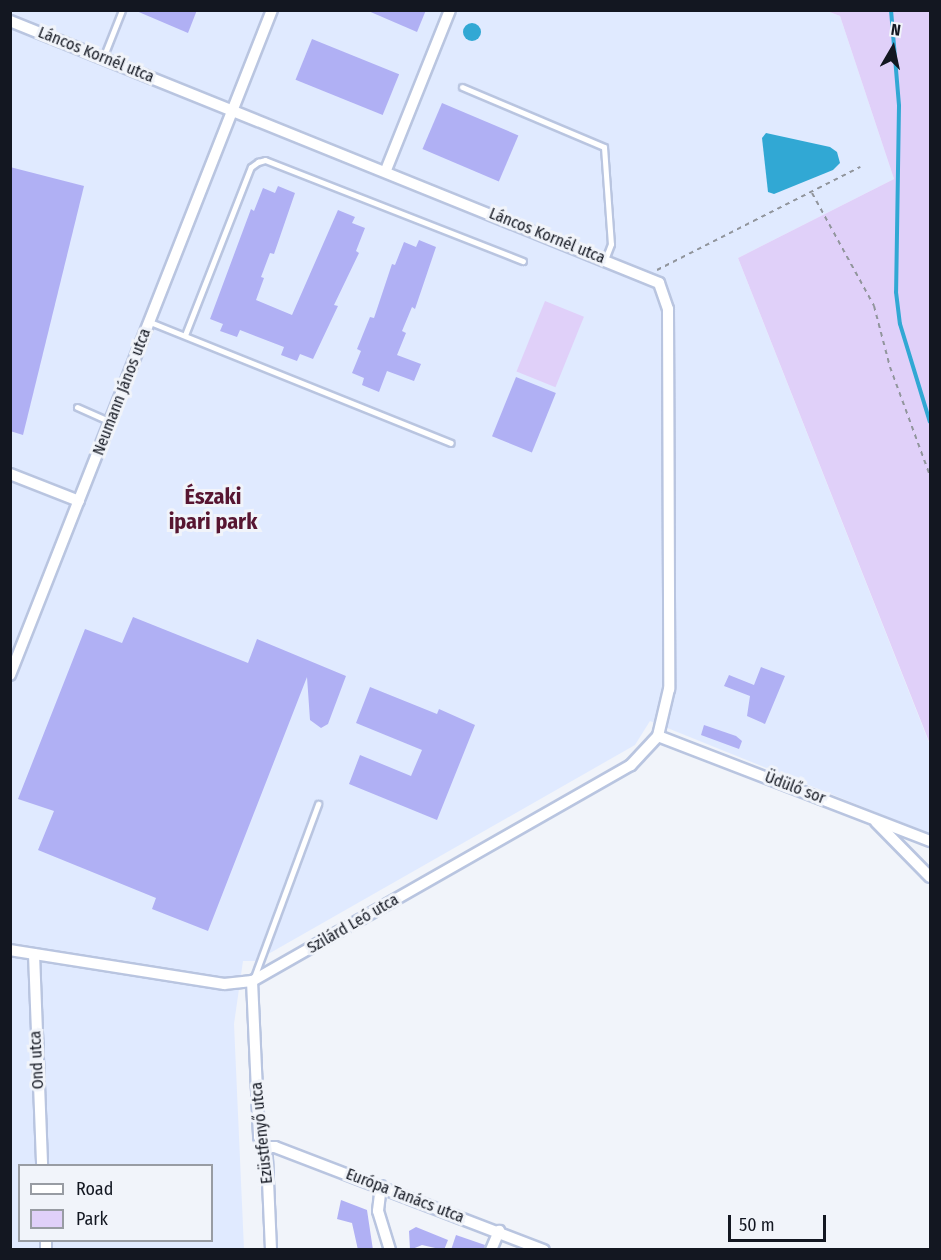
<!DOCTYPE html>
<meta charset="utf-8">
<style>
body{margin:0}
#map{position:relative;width:941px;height:1260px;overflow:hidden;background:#f1f4fa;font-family:"Fira Sans Condensed",sans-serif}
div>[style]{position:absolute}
.built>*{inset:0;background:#e0eaff}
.green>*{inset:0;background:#e0d0f9;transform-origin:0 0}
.water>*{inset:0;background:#31a8d4}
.round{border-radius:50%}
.stream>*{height:4px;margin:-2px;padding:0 2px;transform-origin:2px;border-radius:2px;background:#31a8d4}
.building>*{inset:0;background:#b0b0f4;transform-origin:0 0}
.path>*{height:2px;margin-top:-1px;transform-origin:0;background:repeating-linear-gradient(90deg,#91959c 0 4.5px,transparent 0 9px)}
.roads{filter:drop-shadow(2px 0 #b9c5e0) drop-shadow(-2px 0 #b9c5e0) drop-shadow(0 2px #b9c5e0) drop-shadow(0 -2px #b9c5e0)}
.lane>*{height:5px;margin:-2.5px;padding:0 2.5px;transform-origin:2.5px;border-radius:2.5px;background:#fff}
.street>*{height:10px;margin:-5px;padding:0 5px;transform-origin:5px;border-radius:5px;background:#fff}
span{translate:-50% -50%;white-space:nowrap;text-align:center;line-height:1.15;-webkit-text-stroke:6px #f1f4fa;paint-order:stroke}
.street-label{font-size:16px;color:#131721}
.district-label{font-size:22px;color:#571531;font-weight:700}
.frame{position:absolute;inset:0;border:12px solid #131721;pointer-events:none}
.legend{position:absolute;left:18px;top:1164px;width:195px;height:78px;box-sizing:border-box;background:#f1f4fa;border:2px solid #989ca3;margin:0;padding:8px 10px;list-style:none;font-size:18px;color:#131721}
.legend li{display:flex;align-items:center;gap:12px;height:30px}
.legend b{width:30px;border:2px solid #989ca3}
.north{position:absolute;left:863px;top:18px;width:60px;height:60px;-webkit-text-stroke:4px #f1f4fa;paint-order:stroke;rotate:9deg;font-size:16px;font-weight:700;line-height:24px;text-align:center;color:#131721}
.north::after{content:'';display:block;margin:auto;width:21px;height:27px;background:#131721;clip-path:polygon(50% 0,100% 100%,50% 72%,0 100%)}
.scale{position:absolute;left:728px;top:1215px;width:98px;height:27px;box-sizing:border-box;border:3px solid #131721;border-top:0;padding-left:8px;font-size:18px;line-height:21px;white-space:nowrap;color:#131721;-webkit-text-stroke:4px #f1f4fa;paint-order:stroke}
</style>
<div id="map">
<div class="built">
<div style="clip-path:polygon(evenodd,10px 11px,827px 11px,840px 16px,894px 179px,738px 258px,930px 745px,930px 834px,650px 721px,635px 745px,256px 961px,243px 961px,234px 1024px,244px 1249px,11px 1249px,10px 11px,20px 1166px,212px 1166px,212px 1240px,20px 1240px,20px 1166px)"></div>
</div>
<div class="green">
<div style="clip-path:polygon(827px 11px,930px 11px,930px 744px,738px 258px,894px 179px,840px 16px)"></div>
<div style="left:545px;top:301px;width:42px;height:76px;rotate:22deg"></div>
</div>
<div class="water">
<div class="round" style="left:463px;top:23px;width:18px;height:18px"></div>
<div style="clip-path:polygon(766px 133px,830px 147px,837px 152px,840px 163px,833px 170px,774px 194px,768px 192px,762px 138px)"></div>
</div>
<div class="stream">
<div style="left:891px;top:10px;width:96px;rotate:85.2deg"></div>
<div style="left:899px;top:106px;width:186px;rotate:90.9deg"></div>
<div style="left:896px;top:292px;width:32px;rotate:83deg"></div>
<div style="left:900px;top:324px;width:102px;rotate:73deg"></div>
</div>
<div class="building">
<div style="clip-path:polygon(134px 10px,197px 10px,188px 33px)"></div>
<div style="clip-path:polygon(366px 10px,426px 10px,417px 32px)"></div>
<div style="left:312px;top:39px;width:94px;height:44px;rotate:22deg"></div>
<div style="left:442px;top:103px;width:83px;height:50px;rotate:23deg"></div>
<div style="clip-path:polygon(10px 167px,84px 186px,23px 435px,10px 431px)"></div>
<div style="clip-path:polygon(278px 186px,295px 193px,274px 254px,270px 253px,261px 277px,264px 278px,256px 300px,292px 315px,338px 210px,355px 217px,352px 223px,365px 228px,356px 251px,359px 253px,334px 305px,338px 306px,313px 359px,300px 354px,297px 361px,281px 355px,284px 347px,240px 330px,237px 337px,220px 331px,223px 324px,210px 319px,251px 209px,254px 211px,263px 188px,275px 193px)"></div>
<div style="clip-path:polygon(419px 240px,436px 247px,415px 309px,412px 307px,402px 331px,406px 333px,397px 355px,421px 364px,414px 381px,387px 371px,379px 392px,362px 385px,364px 378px,352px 373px,361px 351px,357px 349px,370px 317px,374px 318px,392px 264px,395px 265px,404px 242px,416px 247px)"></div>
<div style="left:516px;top:377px;width:43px;height:64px;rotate:22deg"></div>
<div style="clip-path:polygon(133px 617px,248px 663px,257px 639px,346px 676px,328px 724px,321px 728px,310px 720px,307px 677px,208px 931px,152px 909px,156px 898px,38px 850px,54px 811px,18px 799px,85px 629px,122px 643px)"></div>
<div style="clip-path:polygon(761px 667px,785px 676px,765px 724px,747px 716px,750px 696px,724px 686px,729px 675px,754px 685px)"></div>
<div style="clip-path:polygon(370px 687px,437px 714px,439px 709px,475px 725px,437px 820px,349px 784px,360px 755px,411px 776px,422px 750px,356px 723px)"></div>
<div style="clip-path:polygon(704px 725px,736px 736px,742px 741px,739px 749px,701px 735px)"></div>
<div style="clip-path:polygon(341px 1200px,367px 1210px,373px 1250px,358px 1250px,352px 1223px,337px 1219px)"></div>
<div style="clip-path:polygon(416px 1227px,448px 1240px,444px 1250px,422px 1245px,410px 1250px,409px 1231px)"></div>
<div style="clip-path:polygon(456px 1235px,485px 1245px,484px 1250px,451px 1250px)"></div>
</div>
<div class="path">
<div style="left:812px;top:193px;width:129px;rotate:61.2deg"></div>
<div style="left:874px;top:306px;width:63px;rotate:75.3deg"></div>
<div style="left:890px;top:367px;width:116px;rotate:69.8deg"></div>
<div style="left:657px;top:270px;width:228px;rotate:-26.9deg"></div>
</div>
<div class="roads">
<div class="lane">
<div style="left:103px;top:58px;width:52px;rotate:-68.4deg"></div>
<div style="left:462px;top:87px;width:154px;rotate:22.9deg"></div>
<div style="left:604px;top:147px;width:97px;rotate:85.9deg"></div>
<div style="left:611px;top:244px;width:17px;rotate:111deg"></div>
<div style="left:150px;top:322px;width:324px;rotate:21.9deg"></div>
<div style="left:185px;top:335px;width:180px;rotate:-68.6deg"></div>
<div style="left:251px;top:167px;width:9px;rotate:-36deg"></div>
<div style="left:258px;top:162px;width:7px;rotate:-16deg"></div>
<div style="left:265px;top:160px;width:277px;rotate:21.4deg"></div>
<div style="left:77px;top:407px;width:36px;rotate:24deg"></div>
<div style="left:253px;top:980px;width:188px;rotate:-69.7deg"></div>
</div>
<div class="street">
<div style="left:10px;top:21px;width:700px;rotate:21.98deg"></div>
<div style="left:659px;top:283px;width:28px;rotate:71deg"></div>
<div style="left:668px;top:309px;width:380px;rotate:89.8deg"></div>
<div style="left:669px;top:689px;width:48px;rotate:103.2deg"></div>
<div style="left:658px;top:736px;width:40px;rotate:133deg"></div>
<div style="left:631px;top:765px;width:436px;rotate:150.3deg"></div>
<div style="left:252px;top:981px;width:28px;rotate:174deg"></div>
<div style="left:224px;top:984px;width:217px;rotate:-171deg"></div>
<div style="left:386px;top:170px;width:172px;rotate:-68.2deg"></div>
<div style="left:10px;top:474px;width:74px;rotate:21.4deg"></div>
<div style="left:10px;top:675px;width:715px;rotate:-68.5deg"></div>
<div style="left:658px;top:736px;width:292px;rotate:21.1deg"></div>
<div style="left:876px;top:822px;width:77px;rotate:45.5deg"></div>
<div style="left:34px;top:954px;width:212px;rotate:87.8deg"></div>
<div style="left:252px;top:981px;width:156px;rotate:87.4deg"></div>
<div style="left:259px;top:1137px;width:22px;rotate:69deg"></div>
<div style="left:267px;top:1158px;width:92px;rotate:87.5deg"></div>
<div style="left:265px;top:1147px;width:10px"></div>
<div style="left:275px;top:1147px;width:288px;rotate:21deg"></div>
<div style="left:381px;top:1186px;width:25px;rotate:97deg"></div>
<div style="left:378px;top:1211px;width:41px;rotate:72.9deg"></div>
<div style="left:46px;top:1240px;width:10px;rotate:90deg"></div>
<div style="left:491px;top:1250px;width:21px;rotate:-67deg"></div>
</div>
</div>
<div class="street-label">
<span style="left:96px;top:55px;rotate:22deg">Láncos Kornél utca</span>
<span style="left:547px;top:236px;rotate:22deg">Láncos Kornél utca</span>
<span style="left:122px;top:392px;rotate:-69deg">Neumann János utca</span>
<span style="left:795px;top:788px;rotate:21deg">Üdülő sor</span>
<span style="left:353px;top:924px;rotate:-30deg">Szilárd Leó utca</span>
<span style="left:37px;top:1060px;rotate:-93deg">Ond utca</span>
<span style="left:262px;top:1133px;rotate:-96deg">Ezüstfenyő utca</span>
<span style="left:405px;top:1196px;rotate:21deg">Európa Tanács utca</span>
</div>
<div class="district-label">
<span style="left:213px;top:509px">Északi<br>ipari park</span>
</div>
<div class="frame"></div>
<ul class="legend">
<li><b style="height:8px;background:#fff"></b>Road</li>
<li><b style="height:16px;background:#e0d0f9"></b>Park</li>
</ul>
<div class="north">N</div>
<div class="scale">50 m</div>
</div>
